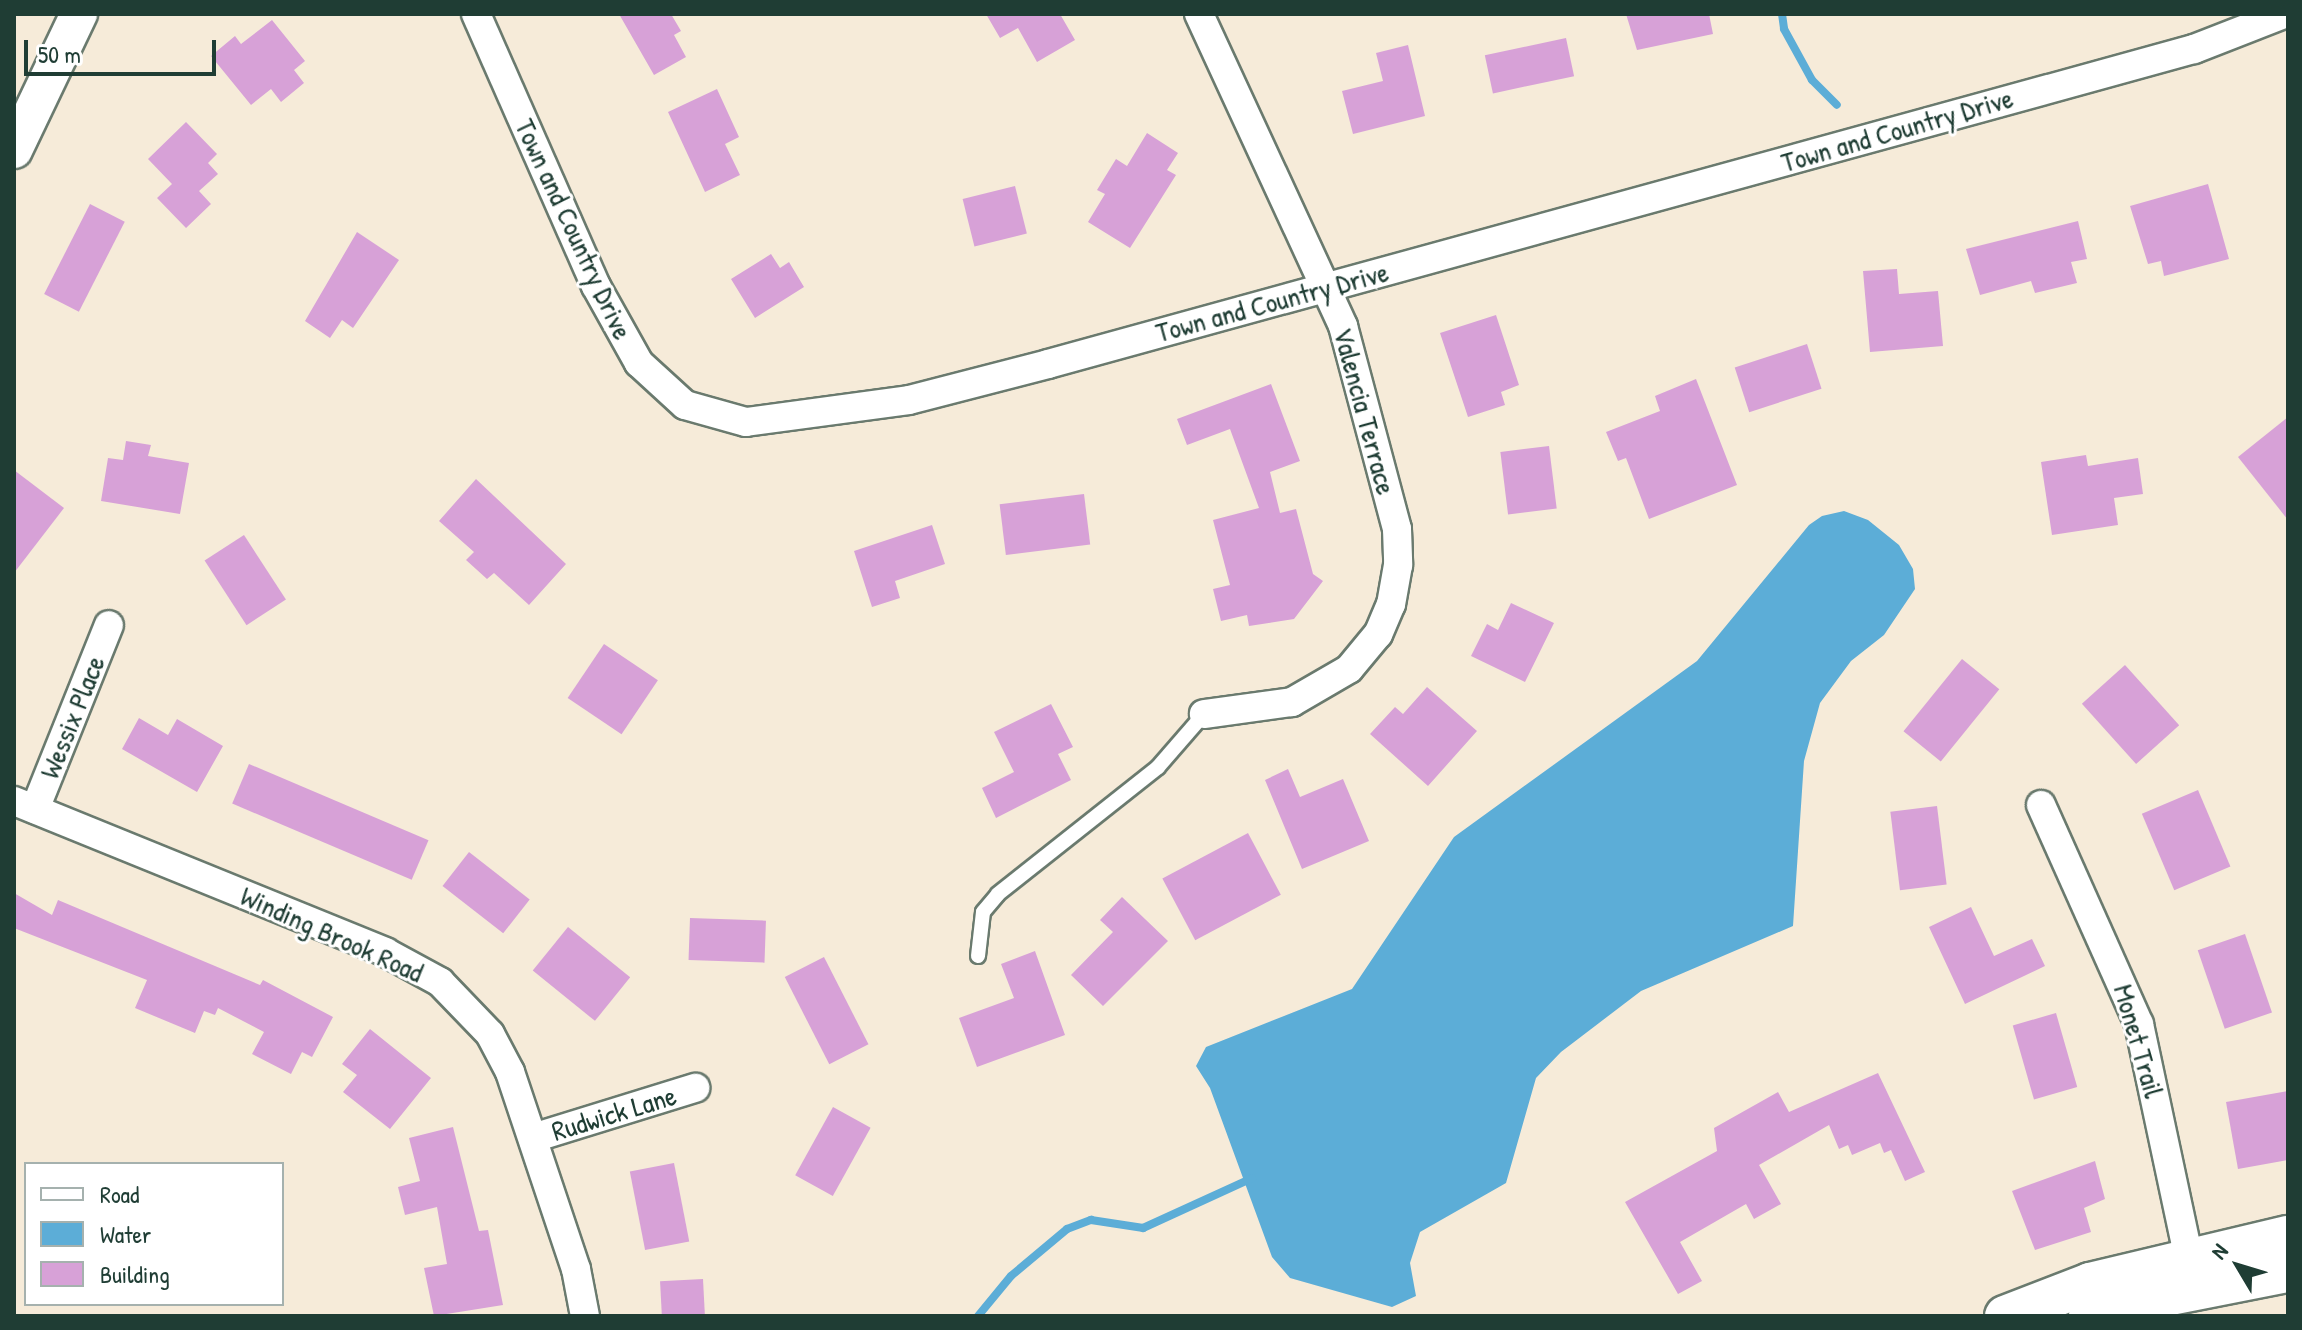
<!DOCTYPE html>
<style>
body{margin:0}
#map{position:relative;width:2302px;height:1330px;overflow:hidden;background:#f6ebd9;font-family:"Patrick Hand",sans-serif}
div>[style]{position:absolute}
.water>*{inset:0;background:#5cadd7}
.stream>*{height:8px;margin:-4px;padding:0 4px;transform-origin:4px;border-radius:4px;background:#5cadd7}
.building>*{inset:0;background:#d7a1d7;transform-origin:0 0}
.roads{filter:drop-shadow(2px 0 #6a7a6e) drop-shadow(-2px 0 #6a7a6e) drop-shadow(0 2px #6a7a6e) drop-shadow(0 -2px #6a7a6e)}
.service>*{height:14px;margin:-7px;padding:0 7px;transform-origin:7px;border-radius:7px;background:#fff}
.minor>*{height:28px;margin:-14px;padding:0 14px;transform-origin:14px;border-radius:14px;background:#fff}
.tertiary>*{height:36px;margin:-18px;padding:0 18px;transform-origin:18px;border-radius:18px;background:#fff}
.secondary>*{height:40px;margin:-20px;padding:0 20px;transform-origin:20px;border-radius:20px;background:#fff}
span{translate:-50% -50%;white-space:nowrap;text-align:center;line-height:1.15;-webkit-text-stroke:6px #fff;paint-order:stroke}
.street-label{font-size:28px;color:#1f3d34}
.frame{position:absolute;inset:0;border:16px solid #1f3d34;pointer-events:none}
.legend{position:absolute;left:24px;top:1162px;width:260px;height:144px;box-sizing:border-box;background:#fff;border:2px solid #a5b1ae;margin:0;padding:10px 14px;list-style:none;font-size:24px;color:#1f3d34}
.legend li{display:flex;align-items:center;gap:16px;height:40px}
.legend b{width:40px;border:2px solid #a5b1ae}
.north{position:absolute;left:2198px;top:1226px;width:80px;height:80px;-webkit-text-stroke:6px #fff;paint-order:stroke;rotate:308deg;font-size:22px;font-weight:700;line-height:32px;text-align:center;color:#1f3d34}
.north::after{content:'';display:block;margin:auto;width:28px;height:36px;background:#1f3d34;clip-path:polygon(50% 0,100% 100%,50% 72%,0 100%)}
.scale{position:absolute;left:24px;top:40px;width:192px;height:36px;box-sizing:border-box;border:4px solid #1f3d34;border-top:0;padding-left:10px;font-size:24px;line-height:28px;white-space:nowrap;color:#1f3d34;-webkit-text-stroke:6px #fff;paint-order:stroke}
</style>
<div id="map">
<div class="water">
<div style="clip-path:polygon(1844px 511px,1868px 520px,1899px 545px,1913px 569px,1915px 589px,1884px 635px,1851px 661px,1820px 703px,1804px 761px,1793px 926px,1641px 991px,1561px 1052px,1536px 1078px,1506px 1183px,1420px 1232px,1410px 1263px,1416px 1296px,1392px 1307px,1290px 1278px,1272px 1257px,1210px 1088px,1196px 1066px,1206px 1047px,1352px 989px,1454px 837px,1697px 661px,1809px 525px,1822px 516px)"></div>
</div>
<div class="stream">
<div style="left:1782px;top:14px;width:15px;rotate:82deg"></div>
<div style="left:1784px;top:29px;width:58px;rotate:61.2deg"></div>
<div style="left:1812px;top:80px;width:35px;rotate:45deg"></div>
<div style="left:978px;top:1316px;width:52px;rotate:-50.5deg"></div>
<div style="left:1011px;top:1276px;width:73px;rotate:-40deg"></div>
<div style="left:1067px;top:1229px;width:26px;rotate:-21deg"></div>
<div style="left:1091px;top:1220px;width:53px;rotate:8.7deg"></div>
<div style="left:1143px;top:1228px;width:120px;rotate:-24.6deg"></div>
</div>
<div class="building">
<div style="clip-path:polygon(619px 14px,671px 14px,681px 31px,674px 35px,686px 57px,654px 75px)"></div>
<div style="clip-path:polygon(986px 14px,1060px 14px,1075px 40px,1037px 62px,1018px 28px,1000px 38px)"></div>
<div style="clip-path:polygon(1626px 14px,1709px 14px,1713px 34px,1637px 50px)"></div>
<div style="clip-path:polygon(272px 20px,305px 61px,294px 70px,304px 83px,281px 102px,271px 89px,251px 105px,211px 56px,235px 36px,241px 44px)"></div>
<div style="left:1566px;top:38px;width:39px;height:83px;rotate:78deg"></div>
<div style="clip-path:polygon(1408px 45px,1425px 116px,1353px 134px,1342px 91px,1383px 81px,1376px 53px)"></div>
<div style="clip-path:polygon(717px 89px,739px 137px,725px 144px,740px 175px,705px 192px,668px 112px)"></div>
<div style="clip-path:polygon(186px 122px,217px 154px,208px 163px,218px 174px,199px 191px,211px 204px,186px 228px,157px 198px,172px 184px,148px 159px)"></div>
<div style="clip-path:polygon(1147px 133px,1178px 153px,1167px 170px,1176px 175px,1130px 248px,1088px 222px,1105px 194px,1097px 190px,1116px 159px,1127px 166px)"></div>
<div style="clip-path:polygon(2208px 184px,2229px 259px,2164px 276px,2161px 261px,2148px 264px,2130px 206px)"></div>
<div style="left:1015px;top:186px;width:49px;height:54px;rotate:76deg"></div>
<div style="left:90px;top:204px;width:39px;height:101px;rotate:27deg"></div>
<div style="clip-path:polygon(2078px 221px,2087px 259px,2071px 262px,2077px 283px,2035px 293px,2031px 281px,1980px 295px,1966px 249px)"></div>
<div style="clip-path:polygon(357px 232px,399px 260px,353px 328px,342px 320px,330px 338px,305px 321px)"></div>
<div style="clip-path:polygon(771px 254px,780px 268px,789px 262px,804px 287px,755px 318px,731px 279px)"></div>
<div style="clip-path:polygon(1897px 269px,1899px 294px,1938px 291px,1943px 346px,1870px 352px,1863px 271px)"></div>
<div style="clip-path:polygon(1496px 315px,1519px 385px,1501px 392px,1505px 405px,1468px 417px,1440px 333px)"></div>
<div style="left:1807px;top:344px;width:47px;height:76px;rotate:72deg"></div>
<div style="clip-path:polygon(1696px 379px,1737px 485px,1649px 519px,1626px 458px,1618px 461px,1606px 432px,1660px 411px,1655px 396px)"></div>
<div style="clip-path:polygon(1271px 384px,1300px 461px,1270px 472px,1280px 513px,1296px 509px,1313px 574px,1323px 581px,1294px 619px,1249px 626px,1247px 615px,1221px 621px,1213px 589px,1230px 585px,1213px 520px,1259px 508px,1230px 429px,1187px 445px,1177px 419px)"></div>
<div style="clip-path:polygon(2288px 417px,2288px 520px,2238px 457px)"></div>
<div style="clip-path:polygon(126px 441px,151px 445px,148px 456px,189px 463px,180px 514px,101px 501px,108px 458px,123px 460px)"></div>
<div style="left:1549px;top:446px;width:63px;height:49px;rotate:83deg"></div>
<div style="clip-path:polygon(2086px 455px,2088px 466px,2138px 458px,2143px 494px,2114px 498px,2118px 525px,2052px 535px,2041px 462px)"></div>
<div style="clip-path:polygon(14px 470px,64px 508px,14px 573px)"></div>
<div style="clip-path:polygon(476px 479px,566px 564px,529px 605px,494px 573px,487px 579px,466px 560px,474px 552px,439px 521px)"></div>
<div style="left:1084px;top:494px;width:51px;height:85px;rotate:83deg"></div>
<div style="clip-path:polygon(932px 525px,945px 564px,895px 581px,900px 598px,872px 607px,854px 551px)"></div>
<div style="left:244px;top:535px;width:77px;height:47px;rotate:57deg"></div>
<div style="clip-path:polygon(1511px 603px,1554px 623px,1525px 682px,1471px 656px,1487px 624px,1498px 630px)"></div>
<div style="left:604px;top:644px;width:65px;height:65px;rotate:34deg"></div>
<div style="left:1962px;top:659px;width:48px;height:93px;rotate:39deg"></div>
<div style="left:2125px;top:665px;width:81px;height:58px;rotate:48deg"></div>
<div style="clip-path:polygon(1427px 687px,1477px 731px,1428px 786px,1370px 734px,1395px 707px,1403px 714px)"></div>
<div style="clip-path:polygon(1051px 704px,1073px 747px,1058px 754px,1071px 780px,996px 818px,982px 788px,1014px 772px,994px 732px)"></div>
<div style="clip-path:polygon(139px 718px,168px 735px,177px 719px,223px 746px,197px 792px,122px 749px)"></div>
<div style="left:249px;top:764px;width:195px;height:43px;rotate:23deg"></div>
<div style="clip-path:polygon(1288px 769px,1300px 797px,1343px 779px,1369px 841px,1302px 869px,1265px 780px)"></div>
<div style="left:2198px;top:790px;width:83px;height:61px;rotate:67deg"></div>
<div style="left:1937px;top:806px;width:79px;height:47px;rotate:83deg"></div>
<div style="left:1248px;top:833px;width:70px;height:97px;rotate:62deg"></div>
<div style="left:469px;top:852px;width:77px;height:43px;rotate:38deg"></div>
<div style="clip-path:polygon(14px 893px,52px 915px,58px 900px,260px 985px,263px 980px,333px 1017px,312px 1057px,302px 1052px,291px 1074px,252px 1054px,264px 1032px,218px 1008px,215px 1015px,204px 1011px,195px 1033px,135px 1008px,147px 980px,14px 928px)"></div>
<div style="clip-path:polygon(1122px 897px,1168px 941px,1103px 1006px,1071px 975px,1113px 932px,1100px 920px)"></div>
<div style="clip-path:polygon(1971px 907px,1994px 956px,2032px 939px,2045px 966px,1965px 1004px,1929px 927px)"></div>
<div style="left:690px;top:918px;width:76px;height:42px;rotate:2deg"></div>
<div style="left:568px;top:927px;width:80px;height:56px;rotate:39deg"></div>
<div style="left:2245px;top:934px;width:83px;height:50px;rotate:71deg"></div>
<div style="clip-path:polygon(1035px 951px,1065px 1035px,977px 1067px,959px 1018px,1014px 998px,1001px 964px)"></div>
<div style="left:824px;top:957px;width:98px;height:44px;rotate:63deg"></div>
<div style="left:2056px;top:1013px;width:77px;height:45px;rotate:74deg"></div>
<div style="clip-path:polygon(370px 1029px,431px 1078px,390px 1129px,343px 1092px,357px 1075px,342px 1064px)"></div>
<div style="clip-path:polygon(1878px 1073px,1925px 1172px,1905px 1181px,1891px 1150px,1884px 1153px,1880px 1143px,1852px 1155px,1848px 1145px,1839px 1149px,1829px 1125px,1759px 1165px,1781px 1204px,1754px 1219px,1746px 1204px,1680px 1242px,1702px 1281px,1678px 1294px,1625px 1202px,1717px 1151px,1714px 1128px,1778px 1092px,1789px 1112px)"></div>
<div style="clip-path:polygon(2288px 1091px,2288px 1160px,2238px 1169px,2226px 1102px)"></div>
<div style="left:833px;top:1107px;width:43px;height:78px;rotate:29deg"></div>
<div style="clip-path:polygon(453px 1127px,479px 1231px,488px 1230px,503px 1305px,434px 1316px,424px 1268px,447px 1264px,437px 1207px,405px 1215px,398px 1187px,420px 1181px,409px 1138px)"></div>
<div style="clip-path:polygon(2095px 1161px,2105px 1199px,2084px 1208px,2091px 1232px,2035px 1250px,2012px 1191px)"></div>
<div style="left:674px;top:1163px;width:80px;height:45px;rotate:79deg"></div>
<div style="left:703px;top:1279px;width:37px;height:43px;rotate:87deg"></div>
</div>
<div class="roads">
<div class="service">
<div style="left:978px;top:956px;width:44px;rotate:-83.5deg"></div>
<div style="left:983px;top:912px;width:23px;rotate:-50deg"></div>
<div style="left:998px;top:894px;width:204px;rotate:-38.4deg"></div>
<div style="left:1158px;top:767px;width:70px;rotate:-49deg"></div>
</div>
<div class="minor">
<div style="left:476px;top:14px;width:297px;rotate:66.2deg"></div>
<div style="left:596px;top:286px;width:88px;rotate:60.8deg"></div>
<div style="left:639px;top:363px;width:62px;rotate:42.4deg"></div>
<div style="left:685px;top:405px;width:63px;rotate:15.6deg"></div>
<div style="left:746px;top:422px;width:164px;rotate:-7.7deg"></div>
<div style="left:909px;top:400px;width:144px;rotate:-14.5deg"></div>
<div style="left:1048px;top:364px;width:1189px;rotate:-15.37deg"></div>
<div style="left:2194px;top:49px;width:97px;rotate:-21.3deg"></div>
<div style="left:1199px;top:14px;width:344px;rotate:65.2deg"></div>
<div style="left:1343px;top:326px;width:210px;rotate:75.1deg"></div>
<div style="left:1397px;top:529px;width:36px;rotate:88deg"></div>
<div style="left:1398px;top:565px;width:40px;rotate:100deg"></div>
<div style="left:1391px;top:604px;width:33px;rotate:113deg"></div>
<div style="left:1378px;top:634px;width:45px;rotate:129.6deg"></div>
<div style="left:1349px;top:669px;width:66px;rotate:149.9deg"></div>
<div style="left:1292px;top:702px;width:89px;rotate:172.2deg"></div>
<div style="left:14px;top:801px;width:401px;rotate:22.1deg"></div>
<div style="left:385px;top:952px;width:63px;rotate:28.6deg"></div>
<div style="left:440px;top:982px;width:72px;rotate:46.1deg"></div>
<div style="left:490px;top:1034px;width:43px;rotate:62.2deg"></div>
<div style="left:510px;top:1072px;width:208px;rotate:71.5deg"></div>
<div style="left:576px;top:1269px;width:48px;rotate:79.2deg"></div>
<div style="left:2041px;top:805px;width:240px;rotate:65.9deg"></div>
<div style="left:2139px;top:1024px;width:259px;rotate:78deg"></div>
<div style="left:35px;top:809px;width:198px;rotate:-68.1deg"></div>
<div style="left:533px;top:1138px;width:170px;rotate:-17.2deg"></div>
</div>
<div class="tertiary">
<div style="left:14px;top:150px;width:151px;rotate:-64.5deg"></div>
</div>
<div class="secondary">
<div style="left:2005px;top:1316px;width:91px;rotate:-21.2deg"></div>
<div style="left:2090px;top:1283px;width:204px;rotate:-13.4deg"></div>
<div style="left:2089px;top:1316px;width:22px;rotate:-24deg"></div>
<div style="left:2109px;top:1307px;width:182px;rotate:-11.1deg"></div>
</div>
</div>
<div class="street-label">
<span style="left:1897px;top:130px;rotate:-16deg">Town and Country Drive</span>
<span style="left:574px;top:229px;rotate:65deg">Town and Country Drive</span>
<span style="left:1272px;top:302px;rotate:-15deg">Town and Country Drive</span>
<span style="left:1365px;top:411px;rotate:75deg">Valencia Terrace</span>
<span style="left:72px;top:717px;rotate:-68deg">Wessix Place</span>
<span style="left:332px;top:934px;rotate:24deg">Winding Brook Road</span>
<span style="left:2139px;top:1041px;rotate:74deg">Monet Trail</span>
<span style="left:614px;top:1113px;rotate:-17deg">Rudwick Lane</span>
</div>
<div class="frame"></div>
<ul class="legend">
<li><b style="height:10px;background:#fff"></b>Road</li>
<li><b style="height:22px;background:#5cadd7"></b>Water</li>
<li><b style="height:22px;background:#d7a1d7"></b>Building</li>
</ul>
<div class="north">N</div>
<div class="scale">50 m</div>
</div>
